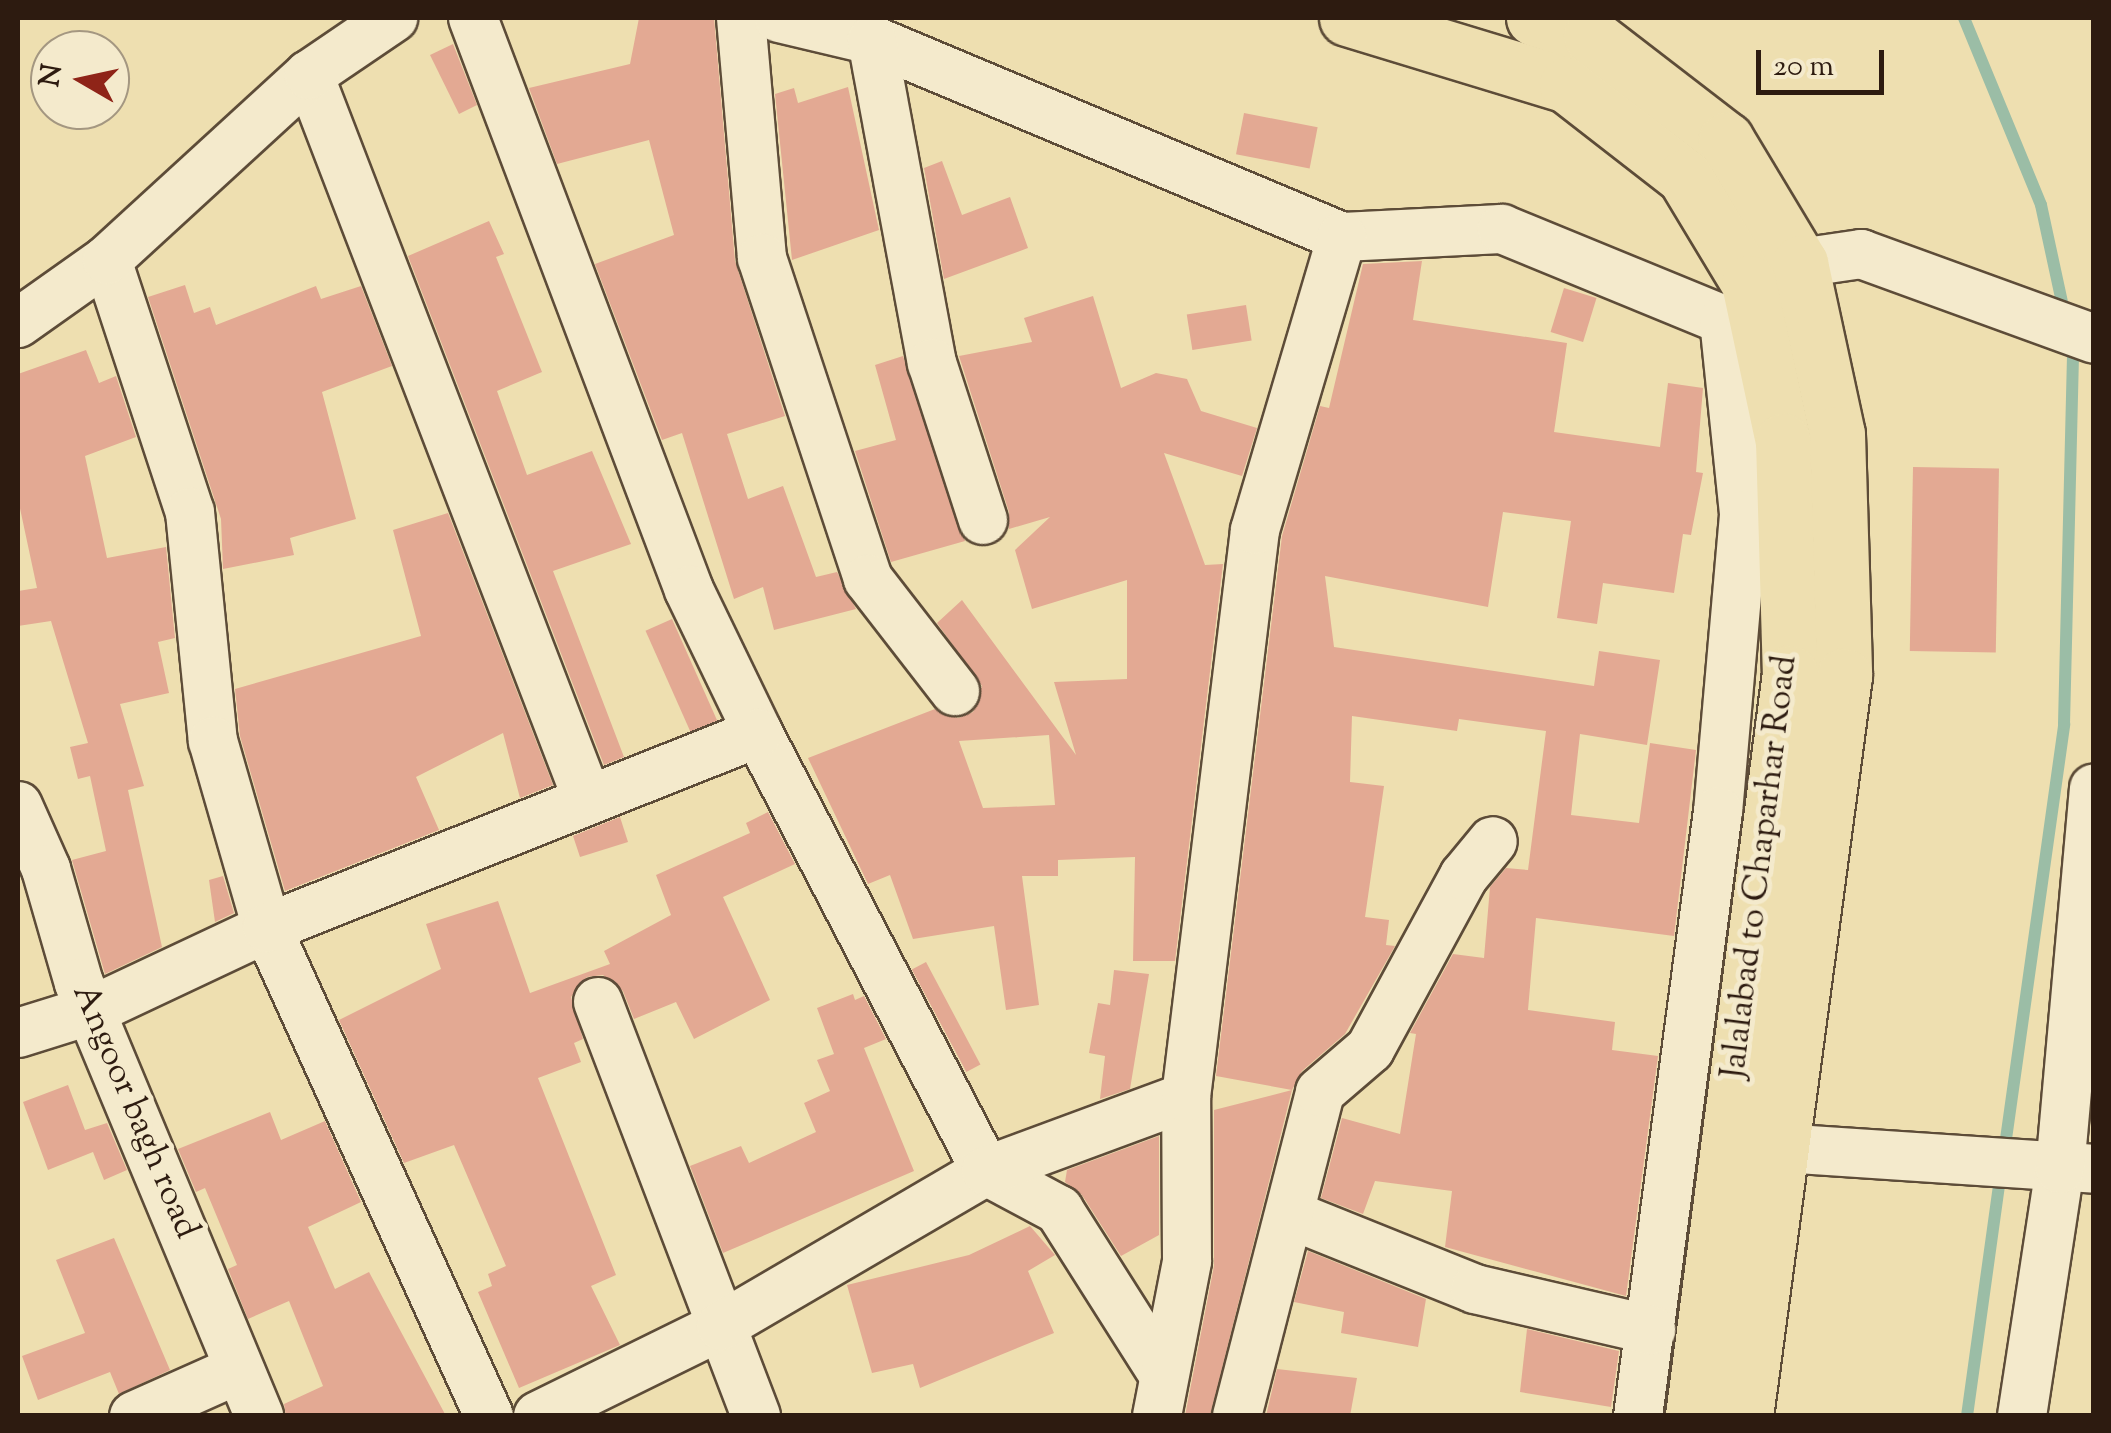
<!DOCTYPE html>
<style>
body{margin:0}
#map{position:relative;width:2111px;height:1433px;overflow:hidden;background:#eedfb0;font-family:"Sorts Mill Goudy",serif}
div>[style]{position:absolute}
.stream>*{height:12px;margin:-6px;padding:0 6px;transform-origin:6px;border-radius:6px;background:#9bbda6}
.building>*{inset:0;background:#e3a993;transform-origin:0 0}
.roads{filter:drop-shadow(2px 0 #5d4c38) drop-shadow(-2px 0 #5d4c38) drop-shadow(0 2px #5d4c38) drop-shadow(0 -2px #5d4c38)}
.minor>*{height:48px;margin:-24px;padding:0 24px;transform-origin:24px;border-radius:24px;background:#f4eacc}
.primary>*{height:55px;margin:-27.5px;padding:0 27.5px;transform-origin:27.5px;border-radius:27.5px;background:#eedfb0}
span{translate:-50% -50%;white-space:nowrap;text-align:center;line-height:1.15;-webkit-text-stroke:10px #f4eacc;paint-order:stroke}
.street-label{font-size:35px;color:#2d1b10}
.frame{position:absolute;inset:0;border:20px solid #2d1b10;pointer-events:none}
.north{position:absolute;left:30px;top:30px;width:100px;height:100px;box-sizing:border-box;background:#f4eacc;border:2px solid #a49781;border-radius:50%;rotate:279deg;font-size:28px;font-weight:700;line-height:40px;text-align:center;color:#2d1b10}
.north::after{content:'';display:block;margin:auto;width:35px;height:45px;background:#8f2418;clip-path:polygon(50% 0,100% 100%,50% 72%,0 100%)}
.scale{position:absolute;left:1756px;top:50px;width:128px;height:45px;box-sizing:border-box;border:5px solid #2d1b10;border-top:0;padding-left:12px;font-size:30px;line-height:35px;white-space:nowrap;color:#2d1b10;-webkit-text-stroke:8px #f4eacc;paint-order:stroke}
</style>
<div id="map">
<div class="stream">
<div style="left:1964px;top:18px;width:202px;rotate:67.6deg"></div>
<div style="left:2041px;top:205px;width:104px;rotate:77.8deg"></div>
<div style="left:2006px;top:1139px;width:419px;rotate:-82deg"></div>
<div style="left:2064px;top:724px;width:370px;rotate:-88.6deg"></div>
<div style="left:1967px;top:1416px;width:233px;rotate:-82.1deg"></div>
</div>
<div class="building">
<div style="clip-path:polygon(639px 18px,714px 18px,735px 261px,785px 416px,727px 434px,748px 499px,783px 486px,816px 577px,837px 572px,856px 609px,774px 630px,763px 587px,734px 599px,682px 433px,662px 440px,595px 264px,674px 235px,649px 140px,557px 164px,529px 88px,630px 64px)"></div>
<div style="clip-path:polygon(453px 44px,477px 105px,459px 114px,430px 55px)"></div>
<div style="clip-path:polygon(848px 87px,879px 230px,792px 260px,775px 94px,794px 88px,798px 103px)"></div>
<div style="left:1244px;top:113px;width:75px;height:42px;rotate:11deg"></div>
<div style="clip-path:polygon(942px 161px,962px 215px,1010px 197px,1028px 248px,944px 279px,924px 168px)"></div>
<div style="clip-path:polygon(489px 221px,504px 254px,496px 257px,542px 372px,497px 391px,527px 475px,592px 451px,631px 544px,553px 571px,624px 757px,604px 765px,408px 256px)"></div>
<div style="clip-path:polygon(1422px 261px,1413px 320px,1567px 343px,1554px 432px,1660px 447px,1668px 383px,1703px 388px,1696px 472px,1703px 473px,1691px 535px,1683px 534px,1674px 593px,1603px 583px,1597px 624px,1557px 618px,1571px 521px,1503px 512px,1488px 607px,1325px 576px,1334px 647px,1594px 686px,1599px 651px,1660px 660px,1647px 745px,1580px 734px,1571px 815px,1639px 823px,1650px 743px,1696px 750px,1674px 936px,1536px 918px,1528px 1010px,1615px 1022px,1612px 1050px,1658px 1056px,1626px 1296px,1445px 1247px,1452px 1191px,1375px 1181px,1363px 1214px,1321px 1198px,1342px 1118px,1400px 1134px,1416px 1034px,1410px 1033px,1453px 954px,1484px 958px,1490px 887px,1506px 868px,1528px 870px,1546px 731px,1459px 719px,1457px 731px,1352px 716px,1350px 782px,1384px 786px,1365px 917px,1389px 920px,1386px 945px,1395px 946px,1345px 1034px,1302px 1071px,1292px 1090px,1216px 1076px,1282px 536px,1320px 406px,1329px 408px,1363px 264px)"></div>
<div style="clip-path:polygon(185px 285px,194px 313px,210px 307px,216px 325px,316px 286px,321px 299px,361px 286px,392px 366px,322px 392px,356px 519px,290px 538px,294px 555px,223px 569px,221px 519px,148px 297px)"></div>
<div style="left:1564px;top:288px;width:34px;height:46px;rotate:17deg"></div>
<div style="clip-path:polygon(evenodd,1093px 296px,1121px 388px,1156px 373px,1187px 379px,1201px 411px,1257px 428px,1242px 476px,1164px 453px,1205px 565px,1223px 564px,1175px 961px,1133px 961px,1135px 857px,1058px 860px,1058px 876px,1022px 876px,1039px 1005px,1006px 1010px,994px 926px,913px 939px,890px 875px,868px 884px,808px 758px,935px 709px,958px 718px,973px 712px,982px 686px,937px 623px,962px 600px,1076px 755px,1054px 682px,1127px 679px,1127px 580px,1032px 609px,1015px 550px,1050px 517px,1009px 529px,1009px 512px,959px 356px,1032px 342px,1024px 318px,1093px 296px,1049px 735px,1055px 805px,983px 808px,959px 741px,1049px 735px)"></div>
<div style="left:1246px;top:305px;width:36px;height:60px;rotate:81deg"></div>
<div style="clip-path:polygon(86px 350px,99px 383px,116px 376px,136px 437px,85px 456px,107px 558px,166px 547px,175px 638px,158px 642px,169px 693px,120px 704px,144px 786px,128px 790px,162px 947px,105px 974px,72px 860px,106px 851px,90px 776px,78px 779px,70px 747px,88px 743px,51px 621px,18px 626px,18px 591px,37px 588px,18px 499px,18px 374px)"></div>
<div style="clip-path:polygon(903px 356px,965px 541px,891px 562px,855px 451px,896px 440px,875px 365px)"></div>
<div style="left:1913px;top:467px;width:86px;height:184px;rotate:1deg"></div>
<div style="clip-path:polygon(448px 513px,553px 785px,520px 798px,503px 733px,416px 777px,439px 830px,285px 891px,240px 736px,235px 689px,421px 636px,393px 530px)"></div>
<div style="left:672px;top:619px;width:111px;height:29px;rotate:66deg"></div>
<div style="clip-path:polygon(768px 812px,795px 864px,723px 897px,770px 1000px,694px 1039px,676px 1002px,634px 1019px,623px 991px,603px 975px,587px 977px,571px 997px,583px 1039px,574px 1043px,581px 1062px,538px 1078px,616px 1275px,591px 1286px,620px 1345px,519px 1388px,478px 1292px,492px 1286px,488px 1274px,506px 1266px,454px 1145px,404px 1163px,339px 1020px,441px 969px,426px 924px,498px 901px,530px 993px,610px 964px,604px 951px,671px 915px,656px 875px,750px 833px,746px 823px)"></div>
<div style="clip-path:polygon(620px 817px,628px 842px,580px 857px,573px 836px)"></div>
<div style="clip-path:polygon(223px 876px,234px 913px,215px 922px,209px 880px)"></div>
<div style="left:926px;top:962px;width:116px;height:16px;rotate:62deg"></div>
<div style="clip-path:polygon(1114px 970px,1149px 974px,1130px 1089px,1100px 1099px,1105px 1056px,1089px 1053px,1098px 1003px,1110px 1005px)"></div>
<div style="clip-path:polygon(853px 994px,855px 1000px,864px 996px,886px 1039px,864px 1048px,914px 1171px,723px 1253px,690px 1166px,741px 1146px,749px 1163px,816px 1132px,804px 1103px,830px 1091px,817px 1060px,834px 1054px,817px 1008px)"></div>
<div style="clip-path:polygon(68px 1085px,85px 1130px,107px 1123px,127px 1170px,104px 1180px,93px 1152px,48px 1170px,23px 1102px)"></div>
<div style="clip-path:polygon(1292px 1090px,1210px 1416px,1185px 1416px,1214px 1266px,1214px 1110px)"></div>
<div style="clip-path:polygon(270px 1112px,281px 1140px,325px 1121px,361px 1202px,308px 1227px,335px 1289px,369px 1272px,446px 1416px,286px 1416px,284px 1404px,323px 1386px,289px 1301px,248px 1319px,228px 1269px,237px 1265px,205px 1188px,196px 1192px,178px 1149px)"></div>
<div style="clip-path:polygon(1159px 1136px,1159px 1235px,1121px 1256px,1082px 1195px,1065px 1182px,1067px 1170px)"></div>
<div style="clip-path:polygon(1030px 1226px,1055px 1255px,1028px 1271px,1054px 1333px,920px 1388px,913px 1364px,872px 1373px,847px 1285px,969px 1255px)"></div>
<div style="clip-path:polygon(114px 1238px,170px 1370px,119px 1394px,110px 1372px,38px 1400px,22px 1356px,85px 1333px,56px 1260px)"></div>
<div style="clip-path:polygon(1308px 1251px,1426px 1299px,1418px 1347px,1341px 1333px,1344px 1312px,1294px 1302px)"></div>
<div style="clip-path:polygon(1527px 1329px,1619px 1351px,1611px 1407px,1520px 1392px)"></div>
<div style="clip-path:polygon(1277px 1369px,1357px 1378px,1350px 1416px,1266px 1416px)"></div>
</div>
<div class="roads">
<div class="minor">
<div style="left:473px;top:18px;width:611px;rotate:69.31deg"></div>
<div style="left:689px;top:590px;width:159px;rotate:64.2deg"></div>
<div style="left:758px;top:733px;width:494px;rotate:62.5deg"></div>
<div style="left:986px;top:1171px;width:83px;rotate:28.1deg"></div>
<div style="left:1059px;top:1210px;width:192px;rotate:57.6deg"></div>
<div style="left:741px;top:18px;width:241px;rotate:85deg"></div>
<div style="left:762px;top:258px;width:338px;rotate:71.7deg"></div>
<div style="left:868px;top:579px;width:142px;rotate:52.2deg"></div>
<div style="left:779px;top:18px;width:96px;rotate:13.3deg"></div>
<div style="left:872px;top:40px;width:510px;rotate:22.74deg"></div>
<div style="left:1342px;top:237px;width:160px;rotate:-2.9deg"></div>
<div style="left:1502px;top:229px;width:240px;rotate:22.3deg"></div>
<div style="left:1724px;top:320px;width:196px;rotate:84.1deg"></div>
<div style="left:1744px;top:515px;width:297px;rotate:95deg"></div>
<div style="left:1718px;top:811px;width:610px;rotate:97.53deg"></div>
<div style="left:872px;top:40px;width:329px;rotate:79.5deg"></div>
<div style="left:932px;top:363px;width:165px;rotate:72deg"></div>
<div style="left:309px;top:75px;width:775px;rotate:68.97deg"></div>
<div style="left:107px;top:260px;width:265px;rotate:71.8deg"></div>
<div style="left:190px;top:512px;width:230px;rotate:84.3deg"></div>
<div style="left:213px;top:741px;width:195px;rotate:73.9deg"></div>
<div style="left:267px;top:928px;width:536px;rotate:65.54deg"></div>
<div style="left:1800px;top:263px;width:62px;rotate:-8.4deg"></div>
<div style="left:1861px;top:254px;width:248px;rotate:20deg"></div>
<div style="left:18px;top:323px;width:109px;rotate:-35.3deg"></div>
<div style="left:107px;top:260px;width:274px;rotate:-42.5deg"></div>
<div style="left:309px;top:75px;width:102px;rotate:-34.2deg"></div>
<div style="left:18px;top:806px;width:69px;rotate:66deg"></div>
<div style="left:46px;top:869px;width:119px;rotate:73.9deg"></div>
<div style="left:79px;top:983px;width:469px;rotate:67.4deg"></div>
<div style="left:598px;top:1002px;width:443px;rotate:69.1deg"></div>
<div style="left:18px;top:1033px;width:81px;rotate:-17.3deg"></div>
<div style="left:95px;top:1009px;width:190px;rotate:-25.2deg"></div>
<div style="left:267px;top:928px;width:528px;rotate:-21.66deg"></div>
<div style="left:1781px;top:1148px;width:314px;rotate:3.8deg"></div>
<div style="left:1291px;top:1215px;width:198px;rotate:21.9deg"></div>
<div style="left:1475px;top:1289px;width:181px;rotate:13.1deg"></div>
<div style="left:134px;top:1416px;width:115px;rotate:-24.1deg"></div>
<div style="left:538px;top:1416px;width:204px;rotate:-26.2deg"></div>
<div style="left:721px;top:1326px;width:307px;rotate:-30.3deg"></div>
<div style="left:986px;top:1171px;width:213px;rotate:-20.3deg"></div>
<div style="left:1157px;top:1416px;width:158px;rotate:-79deg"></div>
<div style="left:1187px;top:1261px;width:164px;rotate:-90.3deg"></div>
<div style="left:1186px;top:1097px;width:571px;rotate:-83.06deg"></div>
<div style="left:1255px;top:530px;width:306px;rotate:-73.5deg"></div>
<div style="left:1237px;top:1416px;width:334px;rotate:-75.6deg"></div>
<div style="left:1320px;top:1092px;width:66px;rotate:-40.7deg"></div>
<div style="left:1370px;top:1049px;width:197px;rotate:-61.5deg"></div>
<div style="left:1464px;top:876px;width:45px;rotate:-50.4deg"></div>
<div style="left:2022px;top:1416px;width:250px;rotate:-81.3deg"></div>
<div style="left:2060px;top:1169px;width:382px;rotate:-84.9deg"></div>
</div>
<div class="primary">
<div style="left:1347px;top:18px;width:230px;rotate:16.9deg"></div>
<div style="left:1567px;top:85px;width:150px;rotate:37.9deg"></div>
<div style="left:1685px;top:177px;width:124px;rotate:58.9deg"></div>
<div style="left:1749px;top:283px;width:162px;rotate:77.9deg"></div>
<div style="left:1783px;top:441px;width:232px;rotate:88.3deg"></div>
<div style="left:1790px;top:673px;width:749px;rotate:97.44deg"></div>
<div style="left:1534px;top:18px;width:60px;rotate:17.5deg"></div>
<div style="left:1591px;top:36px;width:170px;rotate:37.6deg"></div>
<div style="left:1726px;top:140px;width:144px;rotate:59deg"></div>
<div style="left:1800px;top:263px;width:175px;rotate:77.8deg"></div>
<div style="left:1837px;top:434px;width:242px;rotate:88.3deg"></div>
<div style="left:1844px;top:676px;width:747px;rotate:97.62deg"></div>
</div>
</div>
<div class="street-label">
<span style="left:1761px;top:867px;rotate:-83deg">Jalalabad to Chaparhar Road</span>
<span style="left:134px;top:1112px;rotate:67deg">Angoor bagh road</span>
</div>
<div class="frame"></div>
<div class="north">N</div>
<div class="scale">20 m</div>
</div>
